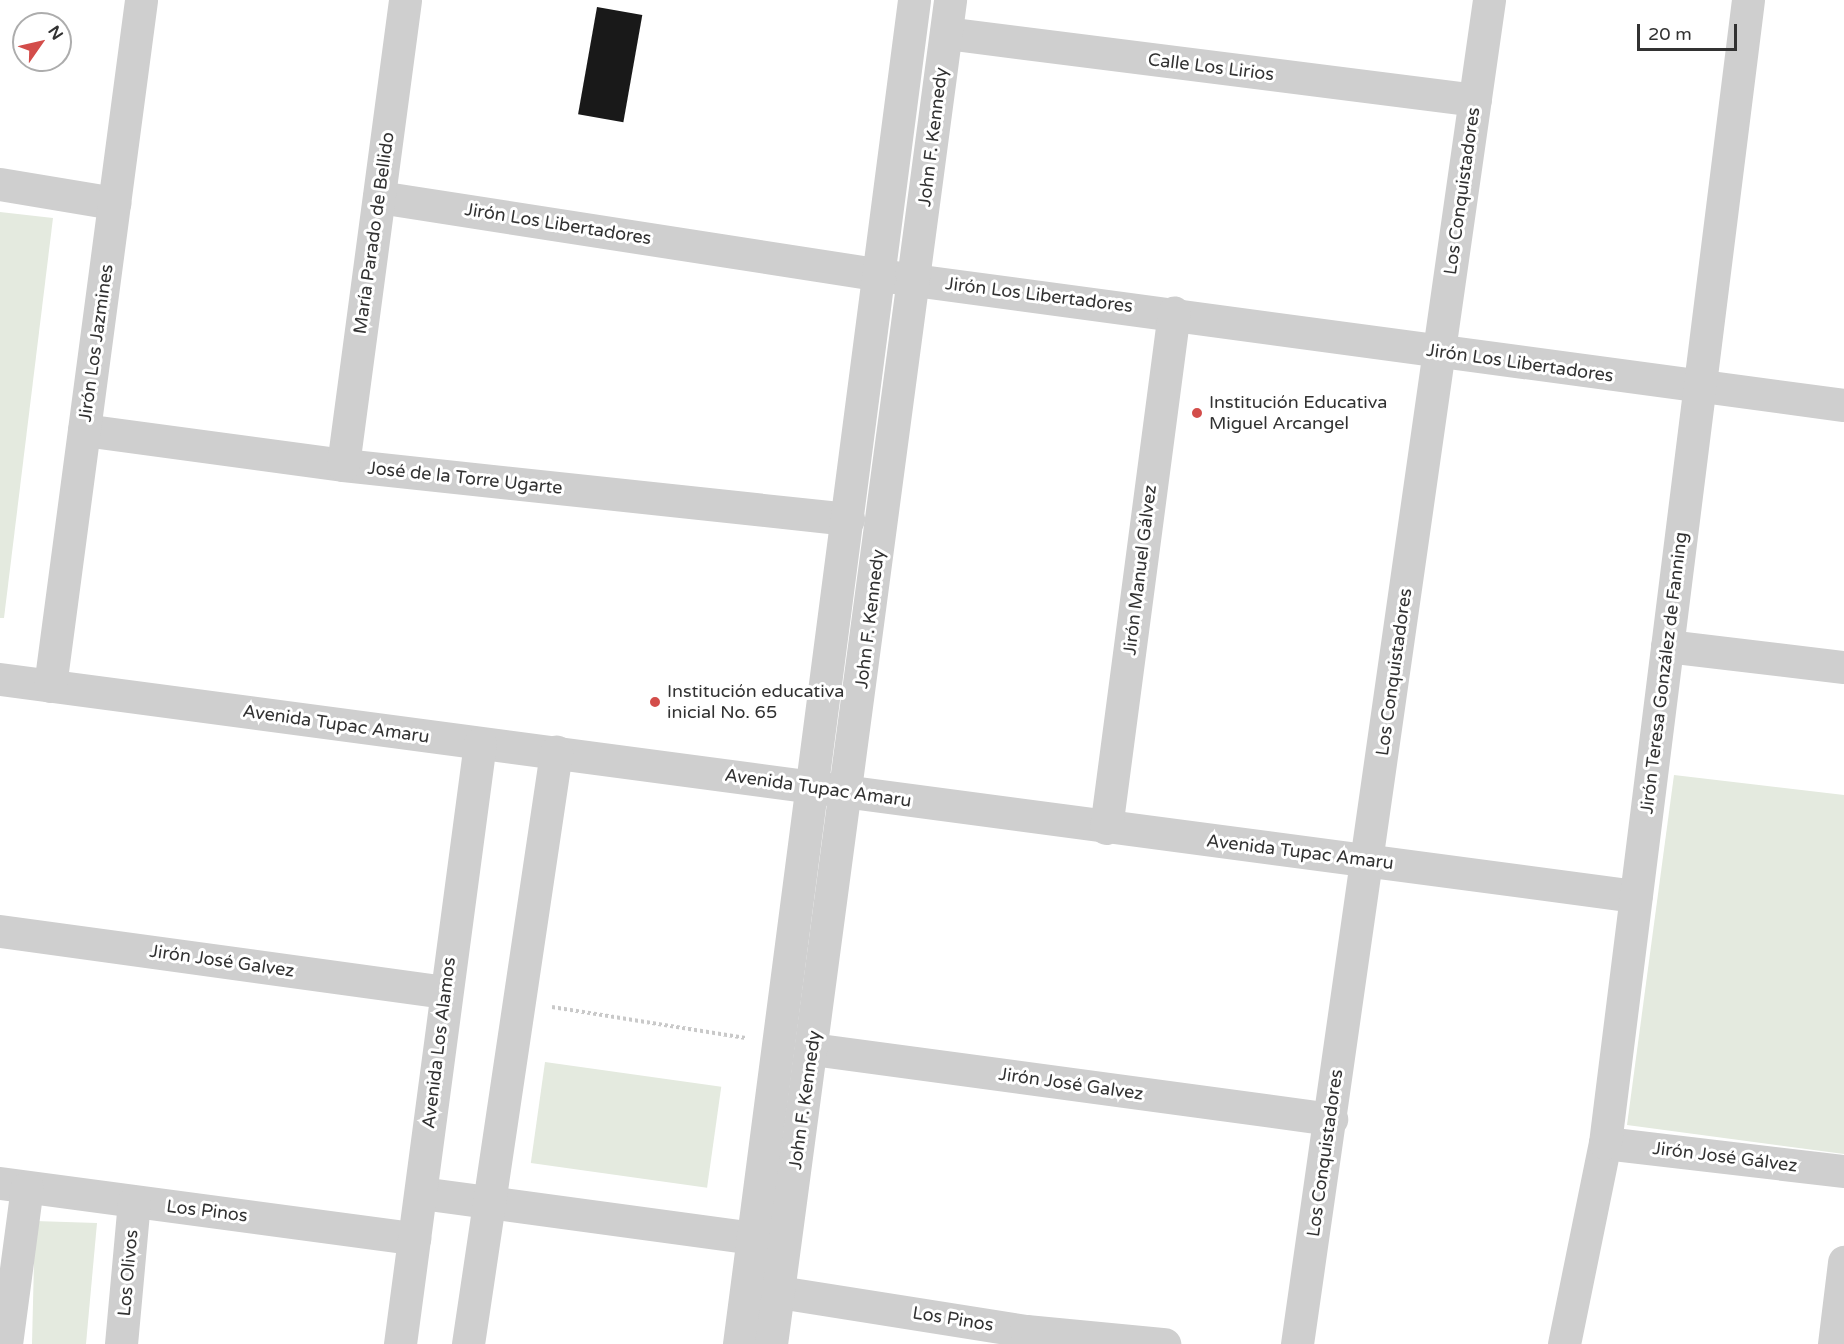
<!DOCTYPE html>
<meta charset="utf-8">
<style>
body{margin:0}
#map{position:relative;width:1844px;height:1344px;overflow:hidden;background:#fff;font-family:"Varela Round",sans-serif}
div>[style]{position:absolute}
.green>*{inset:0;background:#e4eadf;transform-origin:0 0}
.building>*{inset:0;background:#191919;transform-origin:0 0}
.path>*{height:4px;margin-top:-2px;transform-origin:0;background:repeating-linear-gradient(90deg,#c9c9c9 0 3px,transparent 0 6px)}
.street>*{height:33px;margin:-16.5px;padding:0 16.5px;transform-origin:16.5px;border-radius:16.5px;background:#cfcfcf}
.dots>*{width:16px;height:16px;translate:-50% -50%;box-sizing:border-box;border:3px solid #fff;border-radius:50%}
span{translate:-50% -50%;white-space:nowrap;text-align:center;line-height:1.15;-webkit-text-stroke:6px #fff;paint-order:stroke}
.street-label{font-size:18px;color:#323232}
.poi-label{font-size:18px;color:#323232}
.left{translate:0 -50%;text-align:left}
.north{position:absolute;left:12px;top:12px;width:60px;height:60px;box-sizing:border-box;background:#fff;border:2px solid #adadad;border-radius:50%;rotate:56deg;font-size:16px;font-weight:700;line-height:24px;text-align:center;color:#323232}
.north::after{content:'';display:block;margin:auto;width:21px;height:27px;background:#d34d4a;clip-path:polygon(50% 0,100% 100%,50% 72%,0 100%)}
.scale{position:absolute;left:1637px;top:24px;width:100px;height:27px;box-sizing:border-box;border:3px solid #323232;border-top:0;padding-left:8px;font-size:18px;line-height:21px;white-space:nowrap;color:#323232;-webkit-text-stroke:4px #fff;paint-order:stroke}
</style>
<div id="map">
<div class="green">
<div style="clip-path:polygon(0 212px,53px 218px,4px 618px,0 618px)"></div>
<div style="clip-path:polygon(1674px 775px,1844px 795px,1844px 1154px,1627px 1125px)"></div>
<div style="left:545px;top:1062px;width:178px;height:102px;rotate:8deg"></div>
<div style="clip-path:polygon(35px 1221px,97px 1223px,86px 1344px,32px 1344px)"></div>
</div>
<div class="building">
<div style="left:597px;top:7px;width:46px;height:109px;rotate:10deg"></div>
</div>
<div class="path">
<div style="left:552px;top:1007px;width:196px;rotate:9.1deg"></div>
</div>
<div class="street">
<div style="left:946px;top:33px;width:533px;rotate:7.22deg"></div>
<div style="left:0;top:184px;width:116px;rotate:9.5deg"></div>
<div style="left:379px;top:197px;width:541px;rotate:8.82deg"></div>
<div style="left:914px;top:280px;width:938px;rotate:7.66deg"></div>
<div style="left:84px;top:430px;width:261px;rotate:7.7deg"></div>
<div style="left:343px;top:465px;width:508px;rotate:6.1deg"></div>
<div style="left:343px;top:465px;width:469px;rotate:-82.4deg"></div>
<div style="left:1667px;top:646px;width:178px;rotate:6.8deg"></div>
<div style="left:0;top:679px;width:1650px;rotate:7.56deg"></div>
<div style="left:50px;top:686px;width:692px;rotate:-82.44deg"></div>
<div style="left:1106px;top:828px;width:520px;rotate:-82.49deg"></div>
<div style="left:0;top:931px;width:448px;rotate:7.8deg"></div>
<div style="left:812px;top:1049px;width:524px;rotate:7.68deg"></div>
<div style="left:1605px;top:1143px;width:241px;rotate:6.7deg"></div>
<div style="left:0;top:1183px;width:418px;rotate:7.6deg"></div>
<div style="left:421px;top:1193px;width:358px;rotate:7.7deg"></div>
<div style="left:779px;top:1292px;width:250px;rotate:9deg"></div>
<div style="left:1026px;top:1331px;width:139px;rotate:5.4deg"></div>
<div style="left:6px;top:1344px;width:158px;rotate:-82.4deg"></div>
<div style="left:121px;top:1344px;width:143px;rotate:-84.8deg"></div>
<div style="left:400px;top:1344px;width:606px;rotate:-82.42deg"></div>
<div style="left:468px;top:1344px;width:599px;rotate:-81.54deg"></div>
<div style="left:739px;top:1344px;width:1355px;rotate:-82.58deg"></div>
<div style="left:771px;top:1344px;width:1356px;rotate:-82.41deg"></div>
<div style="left:1297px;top:1344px;width:1358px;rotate:-81.87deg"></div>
<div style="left:1564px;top:1344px;width:205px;rotate:-78.5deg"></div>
<div style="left:1605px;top:1143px;width:1152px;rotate:-82.87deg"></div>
<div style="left:1834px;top:1344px;width:83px;rotate:-83deg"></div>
</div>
<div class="dots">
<div style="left:1197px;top:413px;background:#d34d4a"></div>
<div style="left:655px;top:702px;background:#d34d4a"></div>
</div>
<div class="street-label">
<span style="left:1211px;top:67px;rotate:7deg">Calle Los Lirios</span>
<span style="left:933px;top:137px;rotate:-83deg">John F. Kennedy</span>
<span style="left:1462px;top:191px;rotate:-82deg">Los Conquistadores</span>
<span style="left:558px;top:224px;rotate:9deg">Jirón Los Libertadores</span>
<span style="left:374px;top:233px;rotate:-82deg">María Parado de Bellido</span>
<span style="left:1039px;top:295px;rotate:7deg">Jirón Los Libertadores</span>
<span style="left:96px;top:343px;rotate:-82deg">Jirón Los Jazmines</span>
<span style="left:1520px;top:363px;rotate:8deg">Jirón Los Libertadores</span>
<span style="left:465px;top:478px;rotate:6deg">José de la Torre Ugarte</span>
<span style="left:1140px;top:570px;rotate:-83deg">Jirón Manuel Gálvez</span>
<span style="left:870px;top:619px;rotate:-83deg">John F. Kennedy</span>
<span style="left:1394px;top:672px;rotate:-82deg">Los Conquistadores</span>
<span style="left:1664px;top:673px;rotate:-83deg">Jirón Teresa González de Fanning</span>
<span style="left:336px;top:724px;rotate:8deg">Avenida Tupac Amaru</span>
<span style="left:818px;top:788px;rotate:8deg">Avenida Tupac Amaru</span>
<span style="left:1300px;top:852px;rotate:7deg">Avenida Tupac Amaru</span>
<span style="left:222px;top:961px;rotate:8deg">Jirón José Galvez</span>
<span style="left:439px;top:1043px;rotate:-83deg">Avenida Los Alamos</span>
<span style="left:1071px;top:1084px;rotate:8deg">Jirón José Galvez</span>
<span style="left:805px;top:1100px;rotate:-82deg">John F. Kennedy</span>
<span style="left:1325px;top:1153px;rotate:-82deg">Los Conquistadores</span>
<span style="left:1725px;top:1157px;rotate:7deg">Jirón José Gálvez</span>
<span style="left:207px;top:1211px;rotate:7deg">Los Pinos</span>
<span style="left:128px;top:1273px;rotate:-85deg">Los Olivos</span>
<span style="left:953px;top:1319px;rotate:9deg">Los Pinos</span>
</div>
<div class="poi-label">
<span class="left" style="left:1209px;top:413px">Institución Educativa<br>Miguel Arcangel</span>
<span class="left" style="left:667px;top:702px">Institución educativa<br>inicial No. 65</span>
</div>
<div class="north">N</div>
<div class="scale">20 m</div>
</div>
